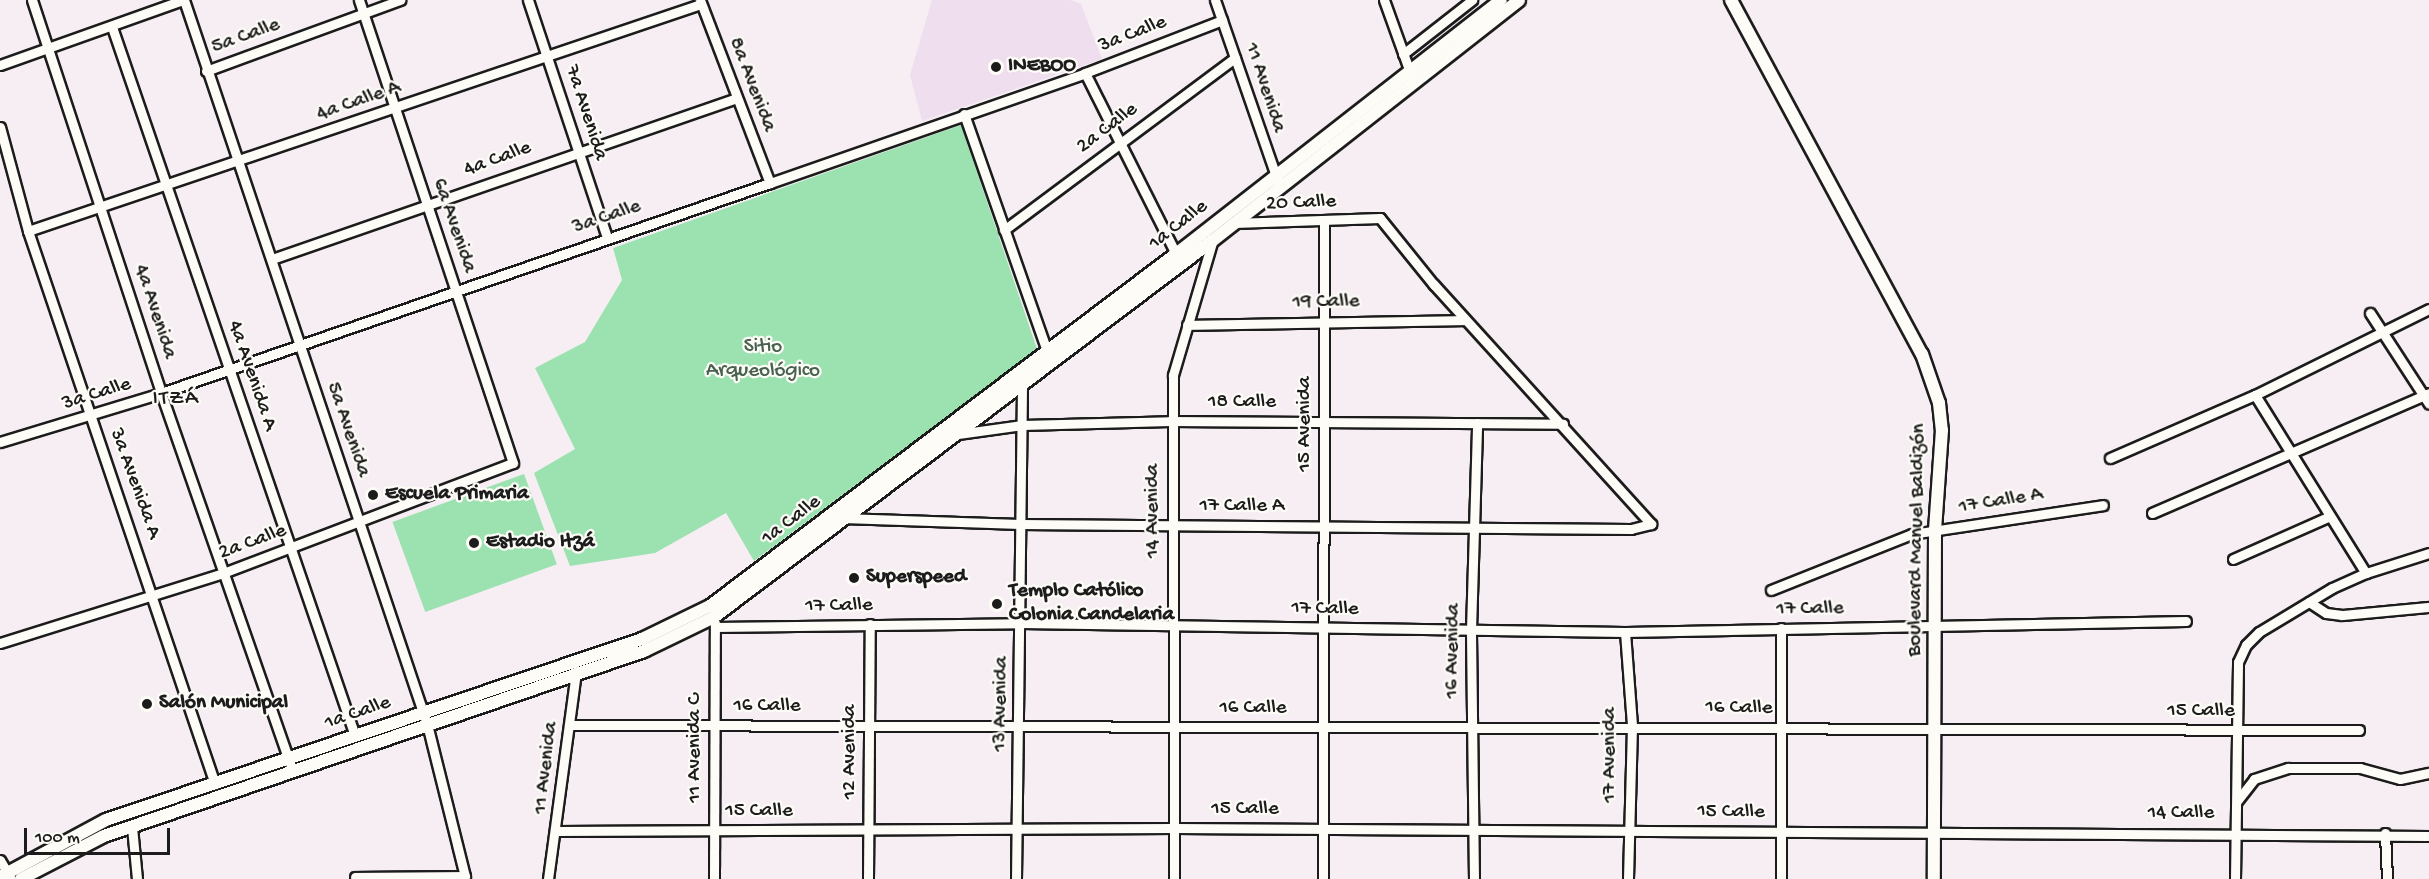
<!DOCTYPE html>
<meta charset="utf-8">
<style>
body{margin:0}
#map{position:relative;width:2429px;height:879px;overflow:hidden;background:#f6eef3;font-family:"Gochi Hand",sans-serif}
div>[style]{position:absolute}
.built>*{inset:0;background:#eedeee}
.green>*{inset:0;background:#9be2b0;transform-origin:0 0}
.roads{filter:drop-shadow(2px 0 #1c1c1c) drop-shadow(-2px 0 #1c1c1c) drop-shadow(0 2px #1c1c1c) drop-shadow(0 -2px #1c1c1c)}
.minor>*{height:9px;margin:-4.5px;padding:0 4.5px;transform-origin:4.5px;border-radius:4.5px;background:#fdfcf7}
.major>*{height:12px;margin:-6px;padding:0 6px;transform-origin:6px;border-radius:6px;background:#fdfcf7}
.dots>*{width:16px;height:16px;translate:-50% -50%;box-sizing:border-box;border:3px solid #fdfcf7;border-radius:50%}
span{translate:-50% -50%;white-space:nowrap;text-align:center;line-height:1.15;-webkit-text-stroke:4.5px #fdfcf7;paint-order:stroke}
.street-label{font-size:21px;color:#1c1c1c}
.poi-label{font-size:21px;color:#1c1c1c;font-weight:700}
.left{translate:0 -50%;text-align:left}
.park-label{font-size:21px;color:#486150}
.neighbourhood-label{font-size:22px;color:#1c1c1c;letter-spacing:1.5px}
.scale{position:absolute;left:24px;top:828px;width:146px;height:27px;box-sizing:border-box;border:3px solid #1c1c1c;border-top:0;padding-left:8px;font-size:18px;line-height:21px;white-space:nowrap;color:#1c1c1c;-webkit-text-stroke:4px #fdfcf7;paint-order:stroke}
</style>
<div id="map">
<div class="built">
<div style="clip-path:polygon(932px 0,1070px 0,1081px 4px,1102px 59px,922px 121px,910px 75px)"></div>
</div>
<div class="green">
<div style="clip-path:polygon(961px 125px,1037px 349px,754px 561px,726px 513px,655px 553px,570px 566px,534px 473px,575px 449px,535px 368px,585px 342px,622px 280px,613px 248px)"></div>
<div style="left:524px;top:474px;width:96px;height:140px;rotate:70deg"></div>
</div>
<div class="roads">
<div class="minor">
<div style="left:32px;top:0;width:414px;rotate:71.8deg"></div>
<div style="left:161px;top:393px;width:399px;rotate:70.8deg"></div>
<div style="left:184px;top:0;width:764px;rotate:71.45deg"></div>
<div style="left:427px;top:724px;width:157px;rotate:76deg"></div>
<div style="left:465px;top:876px;width:110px;rotate:179.5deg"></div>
<div style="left:528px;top:0;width:250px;rotate:71.6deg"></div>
<div style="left:700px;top:0;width:196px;rotate:69.1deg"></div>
<div style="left:1215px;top:0;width:193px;rotate:70.9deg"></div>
<div style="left:1384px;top:0;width:80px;rotate:70.2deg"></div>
<div style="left:112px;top:27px;width:749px;rotate:71.08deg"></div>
<div style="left:1403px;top:54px;width:88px;rotate:-38deg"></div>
<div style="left:0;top:65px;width:194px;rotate:-19.6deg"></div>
<div style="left:206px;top:71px;width:207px;rotate:-20.1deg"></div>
<div style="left:1085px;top:73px;width:203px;rotate:63.3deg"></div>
<div style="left:964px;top:114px;width:251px;rotate:70.7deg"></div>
<div style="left:0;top:127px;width:108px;rotate:74.9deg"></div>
<div style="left:28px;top:231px;width:584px;rotate:71.32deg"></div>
<div style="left:1004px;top:230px;width:288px;rotate:-36.7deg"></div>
<div style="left:28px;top:231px;width:710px;rotate:-18.64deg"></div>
<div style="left:272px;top:259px;width:492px;rotate:-19.1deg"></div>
<div style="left:2370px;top:313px;width:108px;rotate:57deg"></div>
<div style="left:1187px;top:325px;width:278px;rotate:-1deg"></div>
<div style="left:2255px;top:395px;width:210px;rotate:58.1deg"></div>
<div style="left:958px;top:434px;width:65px;rotate:-8deg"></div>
<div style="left:1022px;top:425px;width:148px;rotate:-1.5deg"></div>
<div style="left:1170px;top:421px;width:393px;rotate:0.4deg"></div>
<div style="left:0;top:442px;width:168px;rotate:-16.9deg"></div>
<div style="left:161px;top:393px;width:644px;rotate:-19.03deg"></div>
<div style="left:770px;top:183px;width:334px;rotate:-19.2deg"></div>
<div style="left:1085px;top:73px;width:147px;rotate:-21.1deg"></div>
<div style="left:2110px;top:458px;width:158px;rotate:-23.5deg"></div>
<div style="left:2255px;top:395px;width:194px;rotate:-26.3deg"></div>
<div style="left:2152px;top:513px;width:302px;rotate:-23.4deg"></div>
<div style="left:842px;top:518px;width:178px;rotate:1.9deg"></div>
<div style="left:1020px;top:524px;width:611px;rotate:0.47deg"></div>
<div style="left:1631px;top:529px;width:21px;rotate:-14deg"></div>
<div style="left:1651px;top:524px;width:323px;rotate:-132.2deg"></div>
<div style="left:1434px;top:285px;width:86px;rotate:-128.9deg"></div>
<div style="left:1380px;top:218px;width:146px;rotate:178deg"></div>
<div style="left:2233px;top:559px;width:106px;rotate:-23.9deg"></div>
<div style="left:1771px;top:590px;width:152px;rotate:-21.7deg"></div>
<div style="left:1912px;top:534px;width:193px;rotate:-8.6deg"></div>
<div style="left:2309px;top:602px;width:20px;rotate:33deg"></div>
<div style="left:2326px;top:613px;width:16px;rotate:7deg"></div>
<div style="left:2342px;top:615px;width:87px;rotate:-5.3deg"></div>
<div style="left:715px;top:627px;width:306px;rotate:-0.7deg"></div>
<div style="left:1021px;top:623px;width:604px;rotate:0.85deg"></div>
<div style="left:1625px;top:632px;width:561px;rotate:-1.12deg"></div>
<div style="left:1625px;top:632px;width:94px;rotate:85.7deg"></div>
<div style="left:1632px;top:726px;width:153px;rotate:91.5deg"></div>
<div style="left:0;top:643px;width:234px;rotate:-17.4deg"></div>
<div style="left:223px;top:573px;width:310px;rotate:-20.8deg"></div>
<div style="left:513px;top:463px;width:488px;rotate:-108.4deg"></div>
<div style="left:570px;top:725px;width:1789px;rotate:0.16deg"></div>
<div style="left:2237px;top:801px;width:28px;rotate:-52deg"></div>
<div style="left:2254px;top:779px;width:36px;rotate:-18deg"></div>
<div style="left:2288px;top:768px;width:72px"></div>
<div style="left:2360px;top:768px;width:41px;rotate:15.4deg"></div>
<div style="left:2400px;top:779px;width:30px;rotate:-12deg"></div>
<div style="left:132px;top:827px;width:52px;rotate:84.5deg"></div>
<div style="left:557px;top:831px;width:618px;rotate:-0.28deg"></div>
<div style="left:1175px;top:828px;width:1254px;rotate:0.37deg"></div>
<div style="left:2385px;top:833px;width:46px;rotate:87.5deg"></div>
<div style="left:0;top:860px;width:22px;rotate:60deg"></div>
<div style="left:548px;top:879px;width:210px;rotate:-82.3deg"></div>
<div style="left:714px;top:879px;width:256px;rotate:-89.8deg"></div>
<div style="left:868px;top:879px;width:255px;rotate:-89.6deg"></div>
<div style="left:1016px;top:879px;width:495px;rotate:-89.3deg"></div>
<div style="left:1174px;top:879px;width:504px;rotate:-90.11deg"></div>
<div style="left:1173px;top:375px;width:142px;rotate:-73.6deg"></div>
<div style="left:1323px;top:879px;width:657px;rotate:-89.91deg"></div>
<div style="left:1474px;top:879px;width:249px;rotate:-90.7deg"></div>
<div style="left:1471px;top:630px;width:207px;rotate:-88.3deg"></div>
<div style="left:1781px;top:879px;width:251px;rotate:-90deg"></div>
<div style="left:2235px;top:879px;width:217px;rotate:-89.2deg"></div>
<div style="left:2238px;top:662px;width:19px;rotate:-65deg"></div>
<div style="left:2246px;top:645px;width:18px;rotate:-45deg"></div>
<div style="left:2259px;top:632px;width:85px;rotate:-31.1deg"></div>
<div style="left:2332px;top:588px;width:37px;rotate:-24deg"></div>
<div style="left:2366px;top:573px;width:66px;rotate:-17.6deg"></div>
</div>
<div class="major">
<div style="left:1731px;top:0;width:402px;rotate:61.7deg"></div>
<div style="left:1922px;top:354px;width:52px;rotate:70.9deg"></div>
<div style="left:1939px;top:403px;width:27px;rotate:84deg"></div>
<div style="left:1942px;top:430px;width:100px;rotate:94deg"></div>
<div style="left:1935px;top:530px;width:349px;rotate:90.2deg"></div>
<div style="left:0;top:877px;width:120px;rotate:-28.3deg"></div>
<div style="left:106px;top:820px;width:566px;rotate:-18.66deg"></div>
<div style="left:642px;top:639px;width:76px;rotate:-25.9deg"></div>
<div style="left:710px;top:606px;width:584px;rotate:-37.07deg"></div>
<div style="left:1176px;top:254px;width:412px;rotate:-38deg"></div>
<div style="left:21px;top:879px;width:93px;rotate:-27.4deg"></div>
<div style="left:104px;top:836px;width:571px;rotate:-18.91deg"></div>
<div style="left:644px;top:651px;width:78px;rotate:-25.9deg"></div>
<div style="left:714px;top:617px;width:624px;rotate:-37.05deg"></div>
<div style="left:1212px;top:241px;width:390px;rotate:-38.1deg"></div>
</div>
</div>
<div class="dots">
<div style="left:996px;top:67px;background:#1c1c1c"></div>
<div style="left:373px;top:495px;background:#1c1c1c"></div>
<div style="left:474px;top:543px;background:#1c1c1c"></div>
<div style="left:854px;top:578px;background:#1c1c1c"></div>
<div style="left:997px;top:604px;background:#1c1c1c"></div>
<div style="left:147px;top:704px;background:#1c1c1c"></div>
</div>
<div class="street-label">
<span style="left:1133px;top:35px;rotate:-21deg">3a Calle</span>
<span style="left:246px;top:37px;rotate:-20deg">5a Calle</span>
<span style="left:751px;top:85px;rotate:69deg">8a Avenida</span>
<span style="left:1264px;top:88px;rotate:72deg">11 Avenida</span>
<span style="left:359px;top:102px;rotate:-19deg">4a Calle A</span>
<span style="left:585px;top:113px;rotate:72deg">7a Avenida</span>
<span style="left:1108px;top:129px;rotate:-37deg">2a Calle</span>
<span style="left:498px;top:160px;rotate:-20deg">4a Calle</span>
<span style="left:1301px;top:204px;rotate:-2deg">20 Calle</span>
<span style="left:607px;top:218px;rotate:-19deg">3a Calle</span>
<span style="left:453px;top:226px;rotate:71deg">6a Avenida</span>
<span style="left:1179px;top:226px;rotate:-38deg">1a Calle</span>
<span style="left:1326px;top:303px;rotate:-1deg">19 Calle</span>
<span style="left:154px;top:312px;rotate:72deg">4a Avenida</span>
<span style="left:251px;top:376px;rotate:71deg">4a Avenida A</span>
<span style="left:97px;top:395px;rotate:-17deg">3a Calle</span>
<span style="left:1242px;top:403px">18 Calle</span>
<span style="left:1306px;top:424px;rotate:-90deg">15 Avenida</span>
<span style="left:347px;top:430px;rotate:71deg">5a Avenida</span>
<span style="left:134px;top:484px;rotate:70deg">3a Avenida A</span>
<span style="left:2001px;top:502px;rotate:-9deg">17 Calle A</span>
<span style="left:1242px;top:507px">17 Calle A</span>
<span style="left:1154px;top:511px;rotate:-90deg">14 Avenida</span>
<span style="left:792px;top:521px;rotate:-37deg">1a Calle</span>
<span style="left:1918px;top:540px;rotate:-89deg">Boulevard Manuel Baldizón</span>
<span style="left:253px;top:543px;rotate:-20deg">2a Calle</span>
<span style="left:839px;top:607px;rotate:-1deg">17 Calle</span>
<span style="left:1325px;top:610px;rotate:1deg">17 Calle</span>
<span style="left:1810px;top:610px;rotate:-1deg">17 Calle</span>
<span style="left:1454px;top:651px;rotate:-89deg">16 Avenida</span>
<span style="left:1002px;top:704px;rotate:-89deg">13 Avenida</span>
<span style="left:767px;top:707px">16 Calle</span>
<span style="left:1253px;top:709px">16 Calle</span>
<span style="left:1739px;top:709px;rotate:1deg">16 Calle</span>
<span style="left:2201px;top:712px">15 Calle</span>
<span style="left:358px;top:714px;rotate:-19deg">1a Calle</span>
<span style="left:696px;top:748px;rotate:-90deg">11 Avenida C</span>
<span style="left:851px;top:752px;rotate:-90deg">12 Avenida</span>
<span style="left:1611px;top:755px;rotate:-90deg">17 Avenida</span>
<span style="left:547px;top:768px;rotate:-83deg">11 Avenida</span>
<span style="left:1245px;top:810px">15 Calle</span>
<span style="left:759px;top:812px">15 Calle</span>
<span style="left:1731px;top:813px;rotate:1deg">15 Calle</span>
<span style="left:2181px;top:814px">14 Calle</span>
</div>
<div class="poi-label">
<span class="left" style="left:1008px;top:67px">INEBOO</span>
<span class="left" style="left:385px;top:495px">Escuela Primaria</span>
<span class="left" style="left:486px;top:543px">Estadio Itzá</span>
<span class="left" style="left:866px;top:578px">Superspeed</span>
<span class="left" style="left:1009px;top:604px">Templo Católico<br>Colonia Candelaria</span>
<span class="left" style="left:159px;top:704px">Salón Municipal</span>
</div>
<div class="park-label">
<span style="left:763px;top:360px">Sitio<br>Arqueológico</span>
</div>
<div class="neighbourhood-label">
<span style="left:176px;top:400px">ITZÁ</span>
</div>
<div class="scale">100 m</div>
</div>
